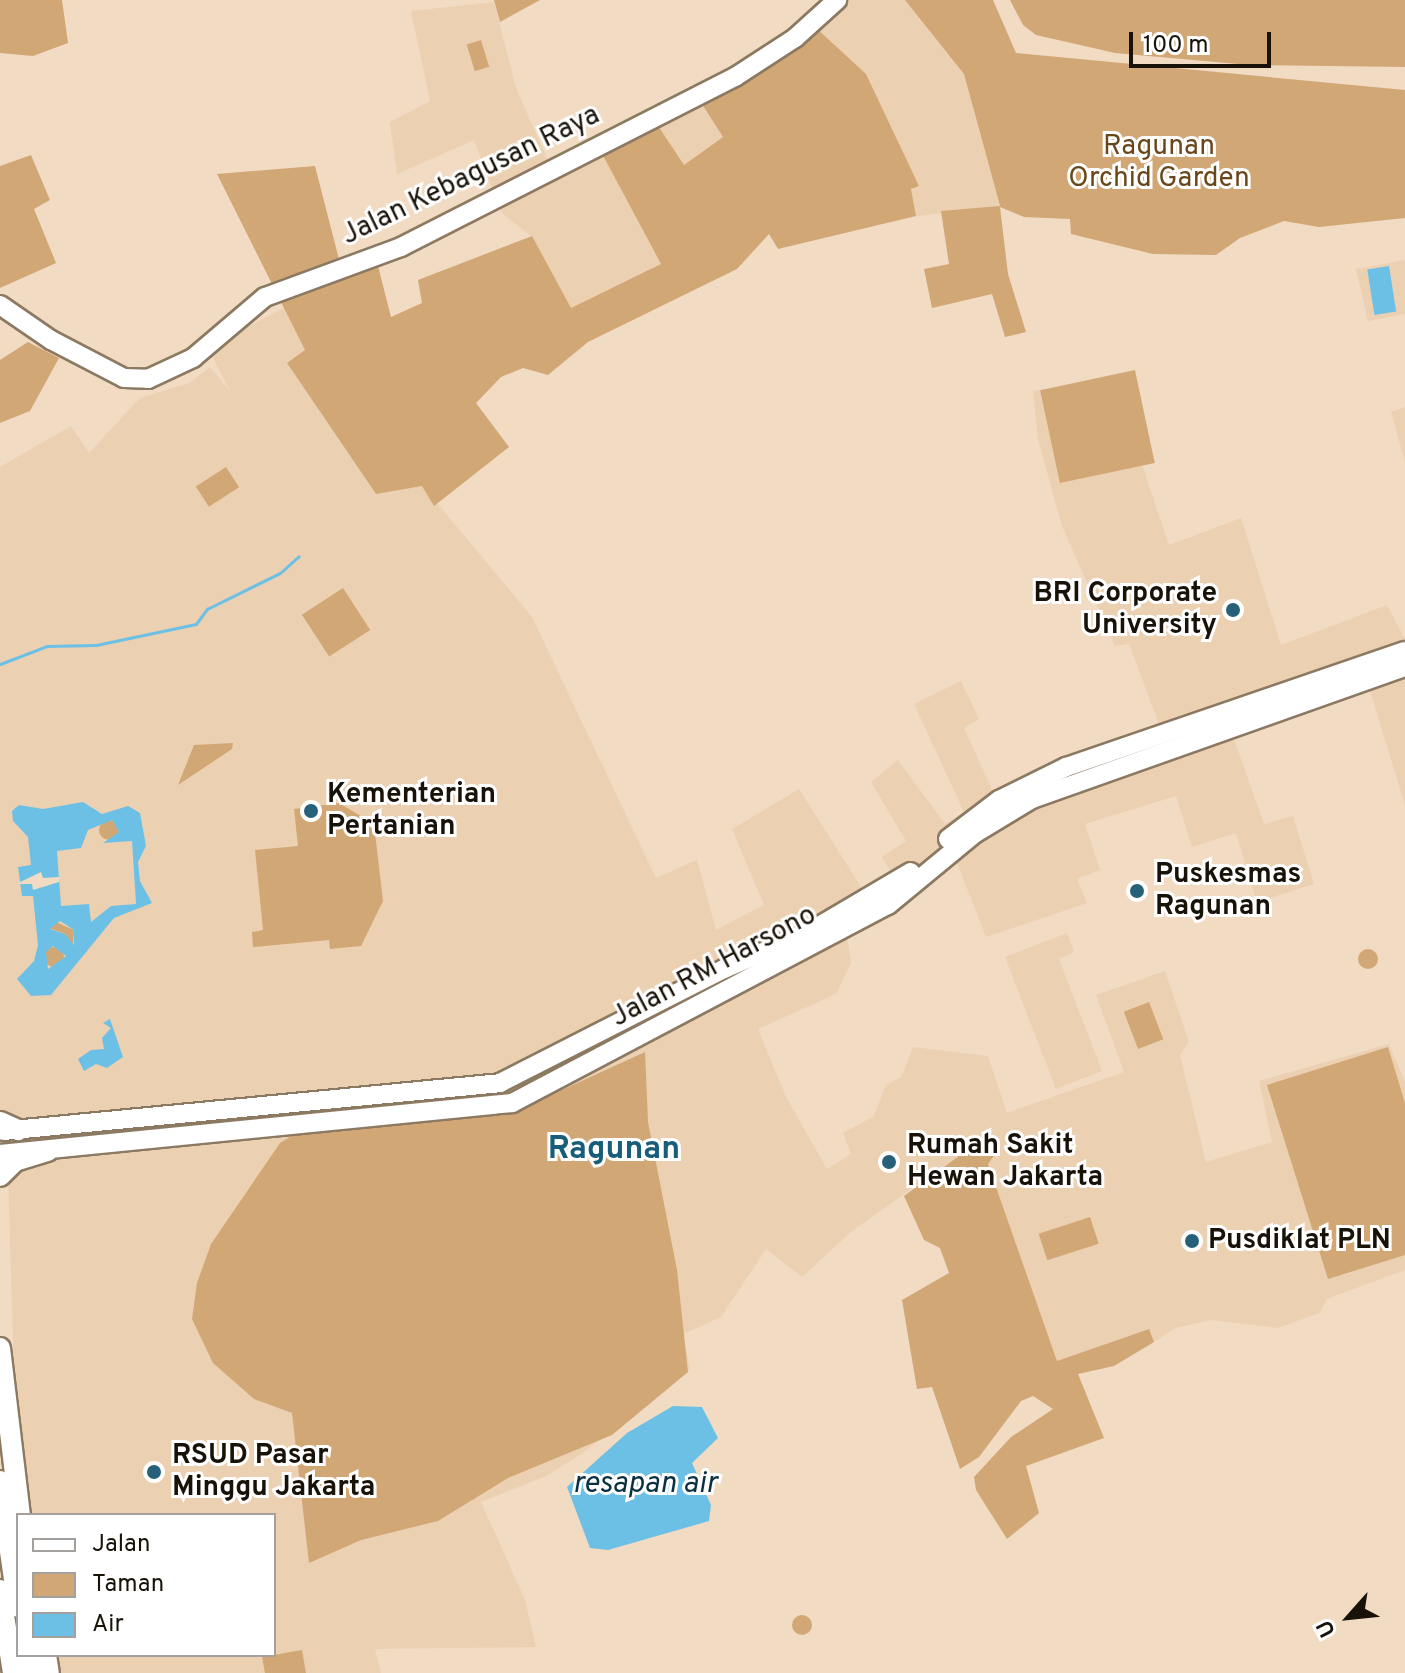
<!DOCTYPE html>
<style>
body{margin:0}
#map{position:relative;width:1405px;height:1673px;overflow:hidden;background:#f1dbc3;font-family:Overpass,sans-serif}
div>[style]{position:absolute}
.built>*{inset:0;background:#ecd0b2}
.green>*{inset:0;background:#d2a776;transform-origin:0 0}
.round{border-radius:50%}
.water>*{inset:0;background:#6dc0e5;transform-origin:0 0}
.pier>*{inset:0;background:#f1dbc3}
.stream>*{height:3px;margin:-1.5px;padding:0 1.5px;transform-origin:1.5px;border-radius:1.5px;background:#6dc0e5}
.roads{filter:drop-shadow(2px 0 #8c7962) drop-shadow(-2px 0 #8c7962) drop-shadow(0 2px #8c7962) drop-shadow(0 -2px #8c7962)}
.major>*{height:18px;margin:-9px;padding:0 9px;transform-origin:9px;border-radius:9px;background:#fff}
.highway>*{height:20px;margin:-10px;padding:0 10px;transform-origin:10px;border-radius:10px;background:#fff}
.dots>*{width:22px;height:22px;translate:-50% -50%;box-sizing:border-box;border:4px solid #fff;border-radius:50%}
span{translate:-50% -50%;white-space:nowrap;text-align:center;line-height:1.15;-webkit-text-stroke:6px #fff;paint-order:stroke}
.park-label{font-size:28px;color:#6a471a}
.street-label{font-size:28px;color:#191209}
.poi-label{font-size:28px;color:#191209;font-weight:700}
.right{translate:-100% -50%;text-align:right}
.left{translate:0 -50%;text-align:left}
.water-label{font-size:30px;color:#0a3141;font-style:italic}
.quarter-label{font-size:32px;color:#185e7a;font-weight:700}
.legend{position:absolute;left:16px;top:1513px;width:260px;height:144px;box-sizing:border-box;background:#fff;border:2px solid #a3a09d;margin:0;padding:10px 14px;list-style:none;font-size:24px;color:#191209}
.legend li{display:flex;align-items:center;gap:16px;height:40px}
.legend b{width:40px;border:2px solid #a3a09d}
.north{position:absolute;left:1309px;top:1577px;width:80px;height:80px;-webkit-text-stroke:6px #fff;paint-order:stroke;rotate:243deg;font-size:22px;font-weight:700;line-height:32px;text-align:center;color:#191209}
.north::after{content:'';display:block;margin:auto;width:28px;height:36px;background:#191209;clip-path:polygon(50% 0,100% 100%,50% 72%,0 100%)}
.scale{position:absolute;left:1129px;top:32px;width:142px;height:36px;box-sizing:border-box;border:4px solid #191209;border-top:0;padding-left:10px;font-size:24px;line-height:28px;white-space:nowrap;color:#191209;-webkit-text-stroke:6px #fff;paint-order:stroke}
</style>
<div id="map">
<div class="built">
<div style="clip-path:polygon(845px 0,905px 0,942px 40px,964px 74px,1000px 207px,916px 216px,911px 189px,919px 186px,815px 27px)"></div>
<div style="clip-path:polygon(494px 2px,516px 88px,552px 170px,600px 150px,661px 264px,571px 309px,532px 237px,501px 212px,474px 140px,397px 174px,390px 122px,430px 101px,411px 11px)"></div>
<div style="clip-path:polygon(700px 101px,723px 137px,684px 165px,655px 121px)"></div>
<div style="clip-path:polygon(1405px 260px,1405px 314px,1368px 321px,1356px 269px)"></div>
<div style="clip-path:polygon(287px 306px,314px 356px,291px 369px,376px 494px,422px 485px,532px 617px,656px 878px,697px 860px,716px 930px,764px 905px,732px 829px,799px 789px,863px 890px,892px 875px,882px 857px,906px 841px,871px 782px,898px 760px,945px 824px,964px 812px,914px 704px,961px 681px,979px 719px,964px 728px,1003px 814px,1164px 758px,1160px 727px,1129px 644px,1115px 646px,1062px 526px,1038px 439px,1033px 391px,1126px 377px,1138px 453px,1169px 545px,1241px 518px,1281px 645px,1387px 605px,1405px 639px,1405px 805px,1368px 684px,1223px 708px,1264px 824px,1293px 816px,1314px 884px,1257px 902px,1236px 833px,1192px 847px,1176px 796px,1085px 824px,1100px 870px,1077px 879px,1087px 903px,986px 937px,954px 855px,847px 936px,851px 963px,836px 994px,758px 1029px,786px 1097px,827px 1169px,851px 1154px,843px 1133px,874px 1116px,886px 1085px,901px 1077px,913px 1047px,988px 1056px,1007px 1113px,1124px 1072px,1096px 995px,1165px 971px,1189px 1042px,1180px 1055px,1206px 1162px,1272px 1142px,1259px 1081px,1389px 1044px,1405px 1082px,1405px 1270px,1327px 1299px,1319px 1313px,1278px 1328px,1211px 1320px,1175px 1328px,1154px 1342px,1148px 1329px,1057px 1361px,988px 1164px,996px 1153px,989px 1134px,852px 1231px,802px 1277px,766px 1249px,721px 1317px,683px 1334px,690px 1369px,583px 1453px,546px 1476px,481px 1502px,525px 1600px,536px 1647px,375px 1649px,381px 1673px,55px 1673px,52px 1655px,274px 1655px,274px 1515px,31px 1515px,15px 1409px,8px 1173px,0 1135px,0 467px,71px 426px,89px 453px,140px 398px,189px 383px,210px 367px,230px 391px,208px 348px)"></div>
<div style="clip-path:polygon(1405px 407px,1405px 462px,1391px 412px)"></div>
<div style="clip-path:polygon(1067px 933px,1074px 952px,1059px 959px,1102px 1071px,1056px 1089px,1005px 957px)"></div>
</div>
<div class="green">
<div style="clip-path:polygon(0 0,62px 0,68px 43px,33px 56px,0 53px)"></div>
<div style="clip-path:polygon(494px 0,540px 0,500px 22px)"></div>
<div style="clip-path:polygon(905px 0,993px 0,1016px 53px,1405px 90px,1405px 218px,1319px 227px,1284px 221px,1240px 238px,1216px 255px,1153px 254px,1071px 234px,1070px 219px,1024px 217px,1000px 207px,1008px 274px,1026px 332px,1005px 337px,992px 294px,932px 308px,924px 269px,949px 264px,941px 211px,1000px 206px,964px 74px)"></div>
<div style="clip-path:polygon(1010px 0,1405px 0,1405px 67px,1249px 65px,1115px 53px,1036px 35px,1023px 25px)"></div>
<div style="clip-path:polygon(815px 27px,866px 74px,919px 186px,911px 189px,916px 216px,778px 249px,769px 234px,737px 269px,588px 342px,548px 375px,523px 368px,501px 377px,476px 403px,509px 447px,434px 506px,422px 486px,376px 494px,287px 363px,305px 350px,217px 174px,315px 166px,342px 271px,376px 258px,391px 317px,422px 303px,418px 280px,532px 236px,571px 308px,661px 264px,600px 150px,655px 121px,684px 165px,723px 137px,700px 101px)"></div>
<div style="left:481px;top:40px;width:28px;height:15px;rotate:73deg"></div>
<div style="clip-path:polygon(31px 155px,50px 200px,34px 209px,56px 263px,0 288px,0 166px)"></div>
<div style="clip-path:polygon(28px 342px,59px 358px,30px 411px,0 423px,0 360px)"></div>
<div style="left:1135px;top:370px;width:95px;height:97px;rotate:78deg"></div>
<div style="left:226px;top:467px;width:24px;height:36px;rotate:57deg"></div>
<div style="left:343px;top:588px;width:50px;height:49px;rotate:57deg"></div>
<div style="clip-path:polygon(233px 743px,232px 749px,178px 785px,194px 745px)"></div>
<div style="clip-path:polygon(339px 803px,374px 824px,383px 901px,361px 946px,330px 949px,329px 940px,253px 947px,252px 932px,263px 930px,255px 850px,298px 846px,294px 809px)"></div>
<div class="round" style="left:99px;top:820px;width:20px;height:20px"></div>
<div style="clip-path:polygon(56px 922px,74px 930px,73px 945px,65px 934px,49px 928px)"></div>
<div class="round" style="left:44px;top:947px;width:20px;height:20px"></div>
<div class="round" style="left:1358px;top:949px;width:20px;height:20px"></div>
<div style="left:1149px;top:1002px;width:40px;height:27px;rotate:69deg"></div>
<div style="clip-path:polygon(1388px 1047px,1405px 1103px,1405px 1255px,1328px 1279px,1267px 1085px)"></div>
<div style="clip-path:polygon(645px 1052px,648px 1122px,677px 1270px,688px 1372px,612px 1435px,508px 1478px,438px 1521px,361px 1540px,309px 1563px,292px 1413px,254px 1399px,213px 1363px,192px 1319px,197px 1283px,211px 1244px,280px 1143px,293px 1135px,516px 1111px)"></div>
<div style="clip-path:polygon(989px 1134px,996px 1153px,988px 1164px,1057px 1361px,1149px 1329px,1154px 1342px,1114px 1366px,1078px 1374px,1104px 1438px,1026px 1466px,1039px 1513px,1007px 1539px,976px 1490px,974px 1477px,1011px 1437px,1053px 1409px,1033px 1396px,1021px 1401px,979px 1457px,960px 1469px,932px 1387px,917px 1389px,902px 1300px,949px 1273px,940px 1248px,924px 1240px,904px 1196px)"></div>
<div style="left:1090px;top:1217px;width:28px;height:54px;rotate:72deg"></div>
<div class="round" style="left:792px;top:1615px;width:20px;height:20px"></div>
<div style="clip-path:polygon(302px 1650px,306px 1673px,265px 1673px,262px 1657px)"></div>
</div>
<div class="water">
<div style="left:1389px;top:266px;width:46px;height:22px;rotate:81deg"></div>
<div style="clip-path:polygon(evenodd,83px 802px,102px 814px,128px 806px,140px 813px,146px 846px,138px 862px,140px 881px,152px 903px,114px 918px,51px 995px,31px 996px,17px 979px,34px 961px,38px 945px,33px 896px,22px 896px,18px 867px,31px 865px,28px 837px,13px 821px,12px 811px,19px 805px,43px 809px,83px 802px,112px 820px,119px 832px,103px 843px,132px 841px,136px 904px,111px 906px,91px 922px,89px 904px,61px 906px,57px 851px,81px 848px,88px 830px,112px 820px,83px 802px,60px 921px,74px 930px,74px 945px,65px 934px,50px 929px,60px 921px,83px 802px,53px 946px,66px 956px,48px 969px,46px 952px,53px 946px)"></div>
<div style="clip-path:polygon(110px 1019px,123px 1057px,107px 1068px,96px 1064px,84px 1071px,78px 1059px,91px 1050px,104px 1049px,102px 1038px,111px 1028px,103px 1023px)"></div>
<div style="clip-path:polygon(673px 1406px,702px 1407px,718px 1438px,692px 1463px,711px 1505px,709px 1521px,608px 1550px,590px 1548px,567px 1487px,627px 1433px)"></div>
</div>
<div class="pier">
<div style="clip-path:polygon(41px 872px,43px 878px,59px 877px,59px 882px,33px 890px,32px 884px,16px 884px)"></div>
</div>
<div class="stream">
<div style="left:0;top:664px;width:50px;rotate:-21deg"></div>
<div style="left:47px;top:646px;width:49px;rotate:-1.2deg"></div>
<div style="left:96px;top:645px;width:102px;rotate:-11.9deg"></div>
<div style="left:196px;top:624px;width:19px;rotate:-54deg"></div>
<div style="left:207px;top:609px;width:81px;rotate:-26.3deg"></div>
<div style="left:280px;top:573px;width:25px;rotate:-42deg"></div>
</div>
<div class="roads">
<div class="major">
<div style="left:0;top:305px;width:62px;rotate:34.5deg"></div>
<div style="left:51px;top:340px;width:82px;rotate:27.5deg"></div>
<div style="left:124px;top:378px;width:24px;rotate:2deg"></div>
<div style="left:148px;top:379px;width:50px;rotate:-25deg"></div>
<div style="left:193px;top:358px;width:94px;rotate:-40.3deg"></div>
<div style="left:265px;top:297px;width:145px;rotate:-20.2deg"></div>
<div style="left:401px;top:247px;width:375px;rotate:-27deg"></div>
<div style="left:735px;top:77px;width:72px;rotate:-33deg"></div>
<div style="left:795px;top:38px;width:57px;rotate:-42.1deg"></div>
<div style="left:948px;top:839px;width:64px;rotate:-37.4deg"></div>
<div style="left:999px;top:800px;width:75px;rotate:-26.2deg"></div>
<div style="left:1066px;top:767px;width:358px;rotate:-18.9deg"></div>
<div style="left:3px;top:1131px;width:499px;rotate:-5.5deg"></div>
<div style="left:500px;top:1083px;width:251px;rotate:-27deg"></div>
<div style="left:724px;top:969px;width:93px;rotate:-23.5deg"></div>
<div style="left:809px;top:932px;width:118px;rotate:-30.5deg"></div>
<div style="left:0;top:1154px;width:515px;rotate:-5.69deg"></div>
<div style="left:512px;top:1103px;width:425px;rotate:-27.8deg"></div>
<div style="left:888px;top:905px;width:112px;rotate:-39.5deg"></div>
<div style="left:974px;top:834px;width:68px;rotate:-31.1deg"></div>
<div style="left:1032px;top:799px;width:396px;rotate:-19.5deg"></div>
</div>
<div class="highway">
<div style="left:0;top:1122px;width:20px;rotate:24deg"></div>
<div style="left:0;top:1176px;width:21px;rotate:-45deg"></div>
<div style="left:15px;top:1161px;width:34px;rotate:-17deg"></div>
<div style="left:0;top:1348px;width:168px;rotate:83.2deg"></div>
<div style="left:0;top:1481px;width:127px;rotate:81.9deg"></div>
<div style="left:0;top:1590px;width:84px;rotate:81.1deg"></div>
<div style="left:27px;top:1655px;width:18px;rotate:77deg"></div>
<div style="left:46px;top:1655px;width:18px;rotate:81deg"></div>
</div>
</div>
<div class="dots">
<div style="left:1233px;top:610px;background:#266079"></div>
<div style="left:311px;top:811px;background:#266079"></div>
<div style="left:1137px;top:891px;background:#266079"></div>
<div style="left:889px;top:1162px;background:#266079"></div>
<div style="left:1192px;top:1241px;background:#266079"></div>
<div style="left:154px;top:1472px;background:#266079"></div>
</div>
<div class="park-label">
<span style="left:1159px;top:163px">Ragunan<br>Orchid Garden</span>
</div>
<div class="street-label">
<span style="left:471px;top:176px;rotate:-26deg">Jalan Kebagusan Raya</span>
<span style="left:714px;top:967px;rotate:-28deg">Jalan RM Harsono</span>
</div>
<div class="poi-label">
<span class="right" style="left:1217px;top:610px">BRI Corporate<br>University</span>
<span class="left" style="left:327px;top:811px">Kementerian<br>Pertanian</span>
<span class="left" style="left:1155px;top:891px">Puskesmas<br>Ragunan</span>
<span class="left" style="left:907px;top:1162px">Rumah Sakit<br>Hewan Jakarta</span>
<span class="left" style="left:1208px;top:1241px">Pusdiklat PLN</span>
<span class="left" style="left:172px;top:1472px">RSUD Pasar<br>Minggu Jakarta</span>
</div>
<div class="water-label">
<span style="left:645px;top:1485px">resapan air</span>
</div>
<div class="quarter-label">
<span style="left:614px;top:1150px">Ragunan</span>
</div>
<ul class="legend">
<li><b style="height:10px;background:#fff"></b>Jalan</li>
<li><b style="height:22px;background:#d2a776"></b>Taman</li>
<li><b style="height:22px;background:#6dc0e5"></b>Air</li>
</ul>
<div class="north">U</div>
<div class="scale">100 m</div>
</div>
